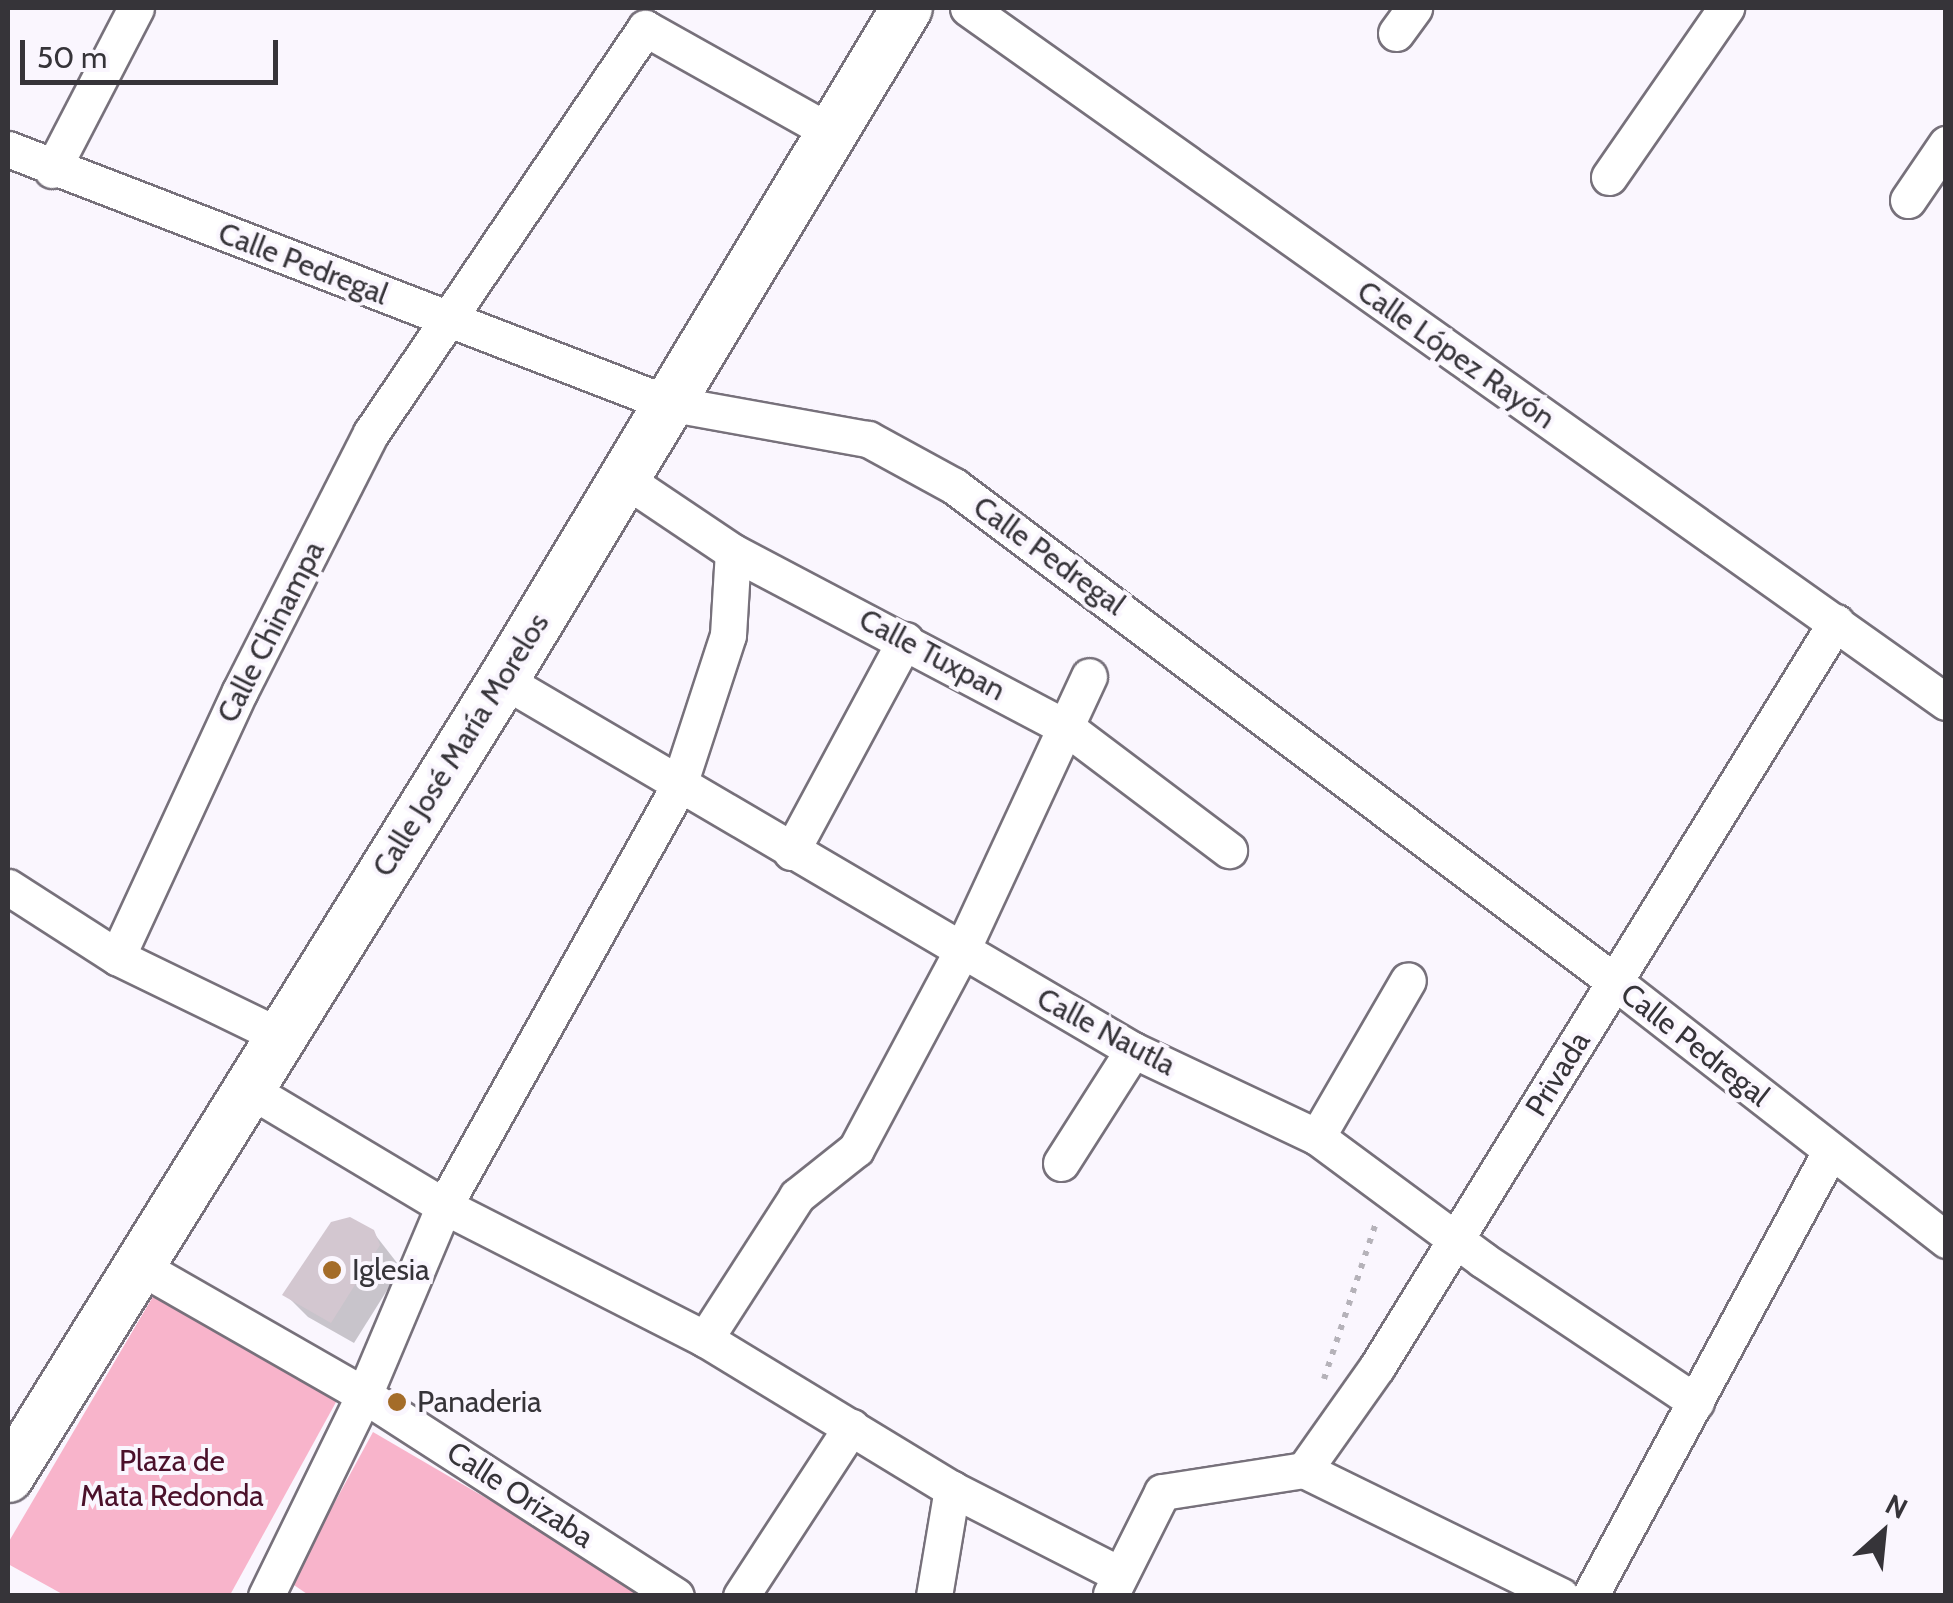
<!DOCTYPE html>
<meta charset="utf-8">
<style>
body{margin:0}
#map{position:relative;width:1953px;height:1603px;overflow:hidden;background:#faf6fe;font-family:Cabin,sans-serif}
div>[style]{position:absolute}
.green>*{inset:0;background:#f8b4cb}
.shadow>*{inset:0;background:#0003}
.building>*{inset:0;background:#d3c7d0}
.path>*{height:6px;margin-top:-3px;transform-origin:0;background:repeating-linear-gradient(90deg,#b5b2b9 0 5px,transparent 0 13px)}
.roads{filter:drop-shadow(2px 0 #77717b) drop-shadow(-2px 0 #77717b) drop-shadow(0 2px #77717b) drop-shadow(0 -2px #77717b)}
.street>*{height:35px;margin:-17.5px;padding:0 17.5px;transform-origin:17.5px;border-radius:17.5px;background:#fff}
.secondary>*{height:50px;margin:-25px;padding:0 25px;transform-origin:25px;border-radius:25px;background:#fff}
.dots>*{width:28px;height:28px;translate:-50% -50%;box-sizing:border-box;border:5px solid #faf6fe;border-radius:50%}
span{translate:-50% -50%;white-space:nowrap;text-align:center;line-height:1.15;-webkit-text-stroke:8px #faf6fe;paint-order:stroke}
.street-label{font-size:30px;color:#363439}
.poi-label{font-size:30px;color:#363439}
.left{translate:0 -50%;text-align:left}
.park-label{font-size:30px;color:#4b102a}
.frame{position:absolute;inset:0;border:10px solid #363439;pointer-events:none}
.north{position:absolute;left:1833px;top:1483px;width:100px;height:100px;-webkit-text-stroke:8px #faf6fe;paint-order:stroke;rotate:27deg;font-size:28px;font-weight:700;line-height:40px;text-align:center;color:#363439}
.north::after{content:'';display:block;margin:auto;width:35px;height:45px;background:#363439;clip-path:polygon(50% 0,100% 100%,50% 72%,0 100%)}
.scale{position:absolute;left:20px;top:40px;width:258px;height:45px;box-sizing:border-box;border:5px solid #363439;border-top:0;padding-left:12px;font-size:30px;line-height:35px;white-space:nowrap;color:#363439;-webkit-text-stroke:8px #faf6fe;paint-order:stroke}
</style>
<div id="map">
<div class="green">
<div style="clip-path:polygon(155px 1293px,341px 1393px,230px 1595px,64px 1595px,8px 1564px,8px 1543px)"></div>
<div style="clip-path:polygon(373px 1432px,652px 1595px,310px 1596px,291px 1583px)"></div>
</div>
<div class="shadow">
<div style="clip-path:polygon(373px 1232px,401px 1268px,354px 1343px,308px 1317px,286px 1295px)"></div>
</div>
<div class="building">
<div style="clip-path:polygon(350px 1217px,374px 1230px,380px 1245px,331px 1323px,282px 1295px,331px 1222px)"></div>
</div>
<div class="path">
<div style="left:1324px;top:1379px;width:168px;rotate:-71.6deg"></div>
</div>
<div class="roads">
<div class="street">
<div style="left:968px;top:8px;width:1199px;rotate:35.36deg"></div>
<div style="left:1396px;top:33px;width:31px;rotate:-54deg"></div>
<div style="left:8px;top:149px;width:706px;rotate:21.08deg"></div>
<div style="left:667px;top:403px;width:204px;rotate:10.2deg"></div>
<div style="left:868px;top:439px;width:98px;rotate:28.7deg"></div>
<div style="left:954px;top:486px;width:826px;rotate:36.88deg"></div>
<div style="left:1615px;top:982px;width:420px;rotate:37.9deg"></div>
<div style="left:52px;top:170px;width:182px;rotate:-62.6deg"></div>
<div style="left:1609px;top:177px;width:206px;rotate:-55.3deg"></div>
<div style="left:1908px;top:200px;width:68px;rotate:-55.8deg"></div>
<div style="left:623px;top:478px;width:133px;rotate:33.9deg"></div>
<div style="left:733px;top:552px;width:378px;rotate:27.8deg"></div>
<div style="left:1067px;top:728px;width:203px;rotate:37deg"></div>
<div style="left:503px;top:680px;width:731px;rotate:30.43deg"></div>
<div style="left:1133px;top:1050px;width:204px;rotate:25.3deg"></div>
<div style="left:1317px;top:1137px;width:207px;rotate:36.5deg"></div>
<div style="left:1483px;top:1260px;width:256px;rotate:33.7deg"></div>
<div style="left:791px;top:852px;width:241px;rotate:-61.7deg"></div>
<div style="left:8px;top:887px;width:130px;rotate:32.7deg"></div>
<div style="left:117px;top:957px;width:181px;rotate:25.9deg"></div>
<div style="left:117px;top:957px;width:293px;rotate:-65.2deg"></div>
<div style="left:240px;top:691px;width:289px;rotate:-63.1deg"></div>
<div style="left:371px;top:433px;width:489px;rotate:-55.9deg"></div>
<div style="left:645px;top:28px;width:212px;rotate:29.3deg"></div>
<div style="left:250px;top:1090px;width:226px;rotate:30.9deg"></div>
<div style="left:444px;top:1206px;width:293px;rotate:27deg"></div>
<div style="left:705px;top:1339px;width:289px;rotate:31.3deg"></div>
<div style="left:952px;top:1489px;width:187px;rotate:27deg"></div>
<div style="left:1317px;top:1137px;width:181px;rotate:-59.9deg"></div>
<div style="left:1061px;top:1163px;width:134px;rotate:-57.5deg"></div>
<div style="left:139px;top:1266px;width:259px;rotate:29.8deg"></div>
<div style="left:364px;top:1395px;width:371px;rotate:32.8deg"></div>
<div style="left:705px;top:1339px;width:170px;rotate:-57.2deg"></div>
<div style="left:797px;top:1196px;width:75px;rotate:-38.5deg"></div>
<div style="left:856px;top:1149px;width:223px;rotate:-61.9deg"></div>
<div style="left:961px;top:952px;width:304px;rotate:-65.1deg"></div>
<div style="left:1304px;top:1470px;width:126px;rotate:-54.7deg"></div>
<div style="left:1377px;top:1367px;width:875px;rotate:-58.36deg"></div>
<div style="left:1111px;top:1594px;width:114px;rotate:-63.4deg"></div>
<div style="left:1162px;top:1492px;width:144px;rotate:-8.8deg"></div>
<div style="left:1304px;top:1470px;width:286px;rotate:26.1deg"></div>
<div style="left:266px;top:1596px;width:224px;rotate:-64deg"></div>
<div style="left:364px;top:1395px;width:205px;rotate:-67.1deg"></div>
<div style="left:444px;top:1206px;width:479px;rotate:-60.8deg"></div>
<div style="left:678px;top:788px;width:161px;rotate:-71.9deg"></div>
<div style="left:728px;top:635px;width:83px;rotate:-86.6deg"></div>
<div style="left:741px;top:1596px;width:202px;rotate:-56.9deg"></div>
<div style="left:934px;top:1596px;width:109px;rotate:-80.5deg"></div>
<div style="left:1590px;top:1596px;width:505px;rotate:-61.61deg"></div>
</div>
<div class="secondary">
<div style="left:8px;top:1477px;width:938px;rotate:-58.16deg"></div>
<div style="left:503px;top:680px;width:784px;rotate:-58.99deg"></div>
</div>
</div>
<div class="dots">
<div style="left:332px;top:1270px;background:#a46c29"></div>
<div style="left:397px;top:1402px;background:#a46c29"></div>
</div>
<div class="street-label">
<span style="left:303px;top:264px;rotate:21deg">Calle Pedregal</span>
<span style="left:1456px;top:355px;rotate:35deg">Calle López Rayón</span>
<span style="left:1049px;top:556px;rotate:36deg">Calle Pedregal</span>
<span style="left:271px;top:632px;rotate:-63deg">Calle Chinampa</span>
<span style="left:932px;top:655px;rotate:28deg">Calle Tuxpan</span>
<span style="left:461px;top:745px;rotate:-58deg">Calle José María Morelos</span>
<span style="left:1106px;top:1032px;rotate:28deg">Calle Nautla</span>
<span style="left:1695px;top:1045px;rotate:38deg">Calle Pedregal</span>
<span style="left:1558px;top:1074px;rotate:-58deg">Privada</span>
<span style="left:520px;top:1495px;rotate:33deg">Calle Orizaba</span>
</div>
<div class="poi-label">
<span class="left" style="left:352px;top:1270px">Iglesia</span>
<span class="left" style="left:417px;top:1402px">Panaderia</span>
</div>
<div class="park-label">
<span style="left:172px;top:1478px">Plaza de<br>Mata Redonda</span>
</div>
<div class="frame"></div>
<div class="north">N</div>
<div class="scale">50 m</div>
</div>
